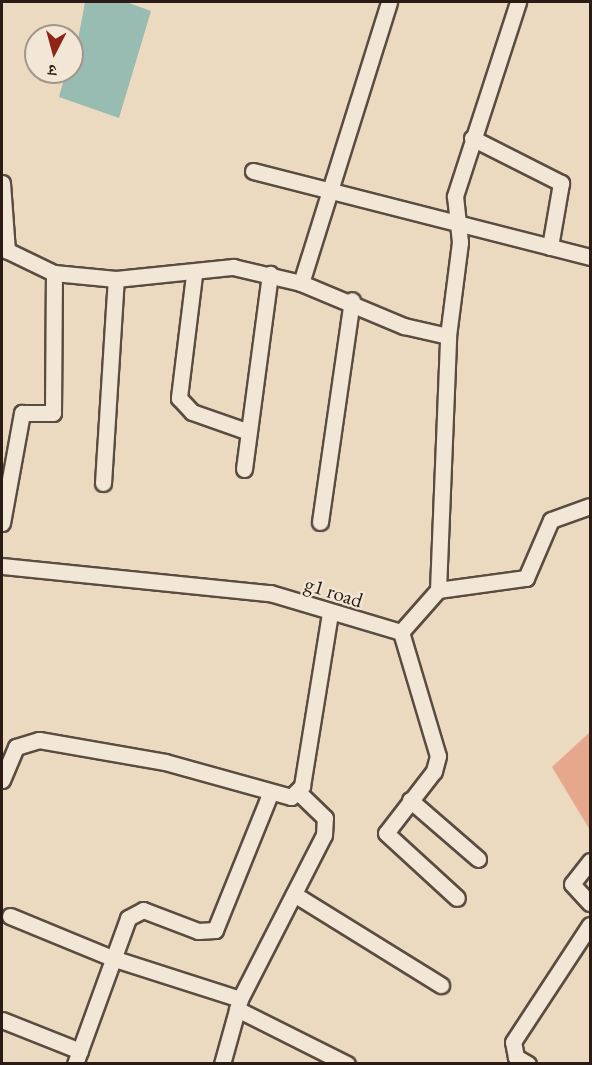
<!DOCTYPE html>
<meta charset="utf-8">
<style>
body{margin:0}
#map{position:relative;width:592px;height:1065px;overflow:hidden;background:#ebdac0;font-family:"EB Garamond","Noto Serif Devanagari",serif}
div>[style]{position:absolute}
.water>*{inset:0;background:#98bbb2}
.building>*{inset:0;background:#e6a78c}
.roads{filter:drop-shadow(2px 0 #5a4c40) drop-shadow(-2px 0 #5a4c40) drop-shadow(0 2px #5a4c40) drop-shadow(0 -2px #5a4c40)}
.street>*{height:15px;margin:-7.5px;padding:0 7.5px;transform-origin:7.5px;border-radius:7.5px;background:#f2e7d6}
span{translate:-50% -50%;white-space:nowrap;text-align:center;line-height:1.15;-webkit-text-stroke:4.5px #f2e7d6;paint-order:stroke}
.street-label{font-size:21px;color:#2a1c15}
.frame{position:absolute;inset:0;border:3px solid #2a1c15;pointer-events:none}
.north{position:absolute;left:24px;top:24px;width:60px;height:60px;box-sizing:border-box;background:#f2e7d6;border:2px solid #a29689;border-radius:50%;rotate:186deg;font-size:16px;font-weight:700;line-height:24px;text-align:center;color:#2a1c15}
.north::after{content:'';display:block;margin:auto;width:21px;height:27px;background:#8f2418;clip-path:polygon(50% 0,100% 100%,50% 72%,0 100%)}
</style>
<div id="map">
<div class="water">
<div style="clip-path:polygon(85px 2px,126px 2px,151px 11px,119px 118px,59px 97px,66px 72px,72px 72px)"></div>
</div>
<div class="building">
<div style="clip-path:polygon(590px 732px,590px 830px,552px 767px)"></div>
</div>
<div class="roads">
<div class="street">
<div style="left:472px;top:138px;width:100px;rotate:26.8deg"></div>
<div style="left:561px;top:183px;width:65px;rotate:99.8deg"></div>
<div style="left:253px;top:171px;width:348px;rotate:14.3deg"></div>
<div style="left:2px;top:183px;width:68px;rotate:85.8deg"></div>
<div style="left:2px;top:248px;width:58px;rotate:25.7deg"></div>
<div style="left:54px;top:273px;width:62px;rotate:5.5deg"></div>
<div style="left:116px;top:279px;width:118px;rotate:-5.9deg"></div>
<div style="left:233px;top:267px;width:70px;rotate:13.2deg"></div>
<div style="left:301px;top:283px;width:112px;rotate:22.7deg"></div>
<div style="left:404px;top:326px;width:45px;rotate:12.8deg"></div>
<div style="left:194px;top:275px;width:124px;rotate:97deg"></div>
<div style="left:179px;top:398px;width:19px;rotate:47deg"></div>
<div style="left:192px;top:412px;width:60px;rotate:19.3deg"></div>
<div style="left:301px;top:283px;width:294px;rotate:-72.6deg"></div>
<div style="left:244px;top:469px;width:197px;rotate:-82.4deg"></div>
<div style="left:103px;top:483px;width:204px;rotate:-86.4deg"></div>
<div style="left:320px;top:522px;width:224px;rotate:-81.8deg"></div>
<div style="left:2px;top:523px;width:112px;rotate:-79.7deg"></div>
<div style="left:22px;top:413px;width:31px"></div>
<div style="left:53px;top:413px;width:140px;rotate:-89.6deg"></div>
<div style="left:2px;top:566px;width:269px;rotate:5.8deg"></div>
<div style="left:270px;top:593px;width:137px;rotate:16.6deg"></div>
<div style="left:401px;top:632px;width:56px;rotate:-48.6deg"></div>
<div style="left:438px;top:590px;width:89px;rotate:-7.8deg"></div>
<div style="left:526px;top:578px;width:63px;rotate:-66.7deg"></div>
<div style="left:551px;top:520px;width:41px;rotate:-19.7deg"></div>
<div style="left:438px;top:590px;width:254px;rotate:-87.7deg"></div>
<div style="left:448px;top:336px;width:95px;rotate:-82.7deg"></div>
<div style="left:460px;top:242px;width:46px;rotate:-96.2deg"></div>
<div style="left:455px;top:196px;width:204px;rotate:-72deg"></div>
<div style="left:401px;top:632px;width:129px;rotate:73.4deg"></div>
<div style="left:438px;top:756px;width:16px;rotate:105deg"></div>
<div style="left:434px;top:771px;width:78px;rotate:127.7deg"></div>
<div style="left:386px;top:833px;width:96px;rotate:42.5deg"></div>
<div style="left:2px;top:780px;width:36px;rotate:-67deg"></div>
<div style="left:16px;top:747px;width:24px;rotate:-17deg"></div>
<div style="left:39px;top:740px;width:128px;rotate:9.9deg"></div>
<div style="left:165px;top:762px;width:131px;rotate:15.5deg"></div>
<div style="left:291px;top:797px;width:16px;rotate:-45deg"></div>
<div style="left:302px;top:786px;width:174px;rotate:-80.8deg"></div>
<div style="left:410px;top:800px;width:90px;rotate:40.9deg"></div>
<div style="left:590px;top:861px;width:29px;rotate:128deg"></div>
<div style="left:572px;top:884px;width:26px;rotate:47deg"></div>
<div style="left:294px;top:894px;width:173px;rotate:31.8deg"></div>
<div style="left:10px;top:916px;width:110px;rotate:22.4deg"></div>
<div style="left:112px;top:958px;width:134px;rotate:17.8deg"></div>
<div style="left:237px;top:1009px;width:123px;rotate:26.6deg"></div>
<div style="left:2px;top:1020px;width:84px;rotate:21.7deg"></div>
<div style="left:75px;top:1064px;width:155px;rotate:-70deg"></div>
<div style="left:128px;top:918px;width:17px;rotate:-28deg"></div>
<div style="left:143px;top:910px;width:59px;rotate:20.9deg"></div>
<div style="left:198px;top:931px;width:17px;rotate:-3deg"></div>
<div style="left:215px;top:930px;width:147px;rotate:-68deg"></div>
<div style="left:222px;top:1064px;width:67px;rotate:-74.5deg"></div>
<div style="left:240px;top:999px;width:184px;rotate:-62.9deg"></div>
<div style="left:324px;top:835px;width:17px;rotate:-87deg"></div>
<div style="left:325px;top:818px;width:36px;rotate:-136deg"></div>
<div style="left:528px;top:1064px;width:14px;rotate:-150deg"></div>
<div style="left:516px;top:1057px;width:15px;rotate:-101deg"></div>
<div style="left:513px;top:1042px;width:140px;rotate:-56.7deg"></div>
</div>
</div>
<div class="street-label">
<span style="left:334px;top:592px;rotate:18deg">g1 road</span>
</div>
<div class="frame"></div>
<div class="north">उ</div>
</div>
